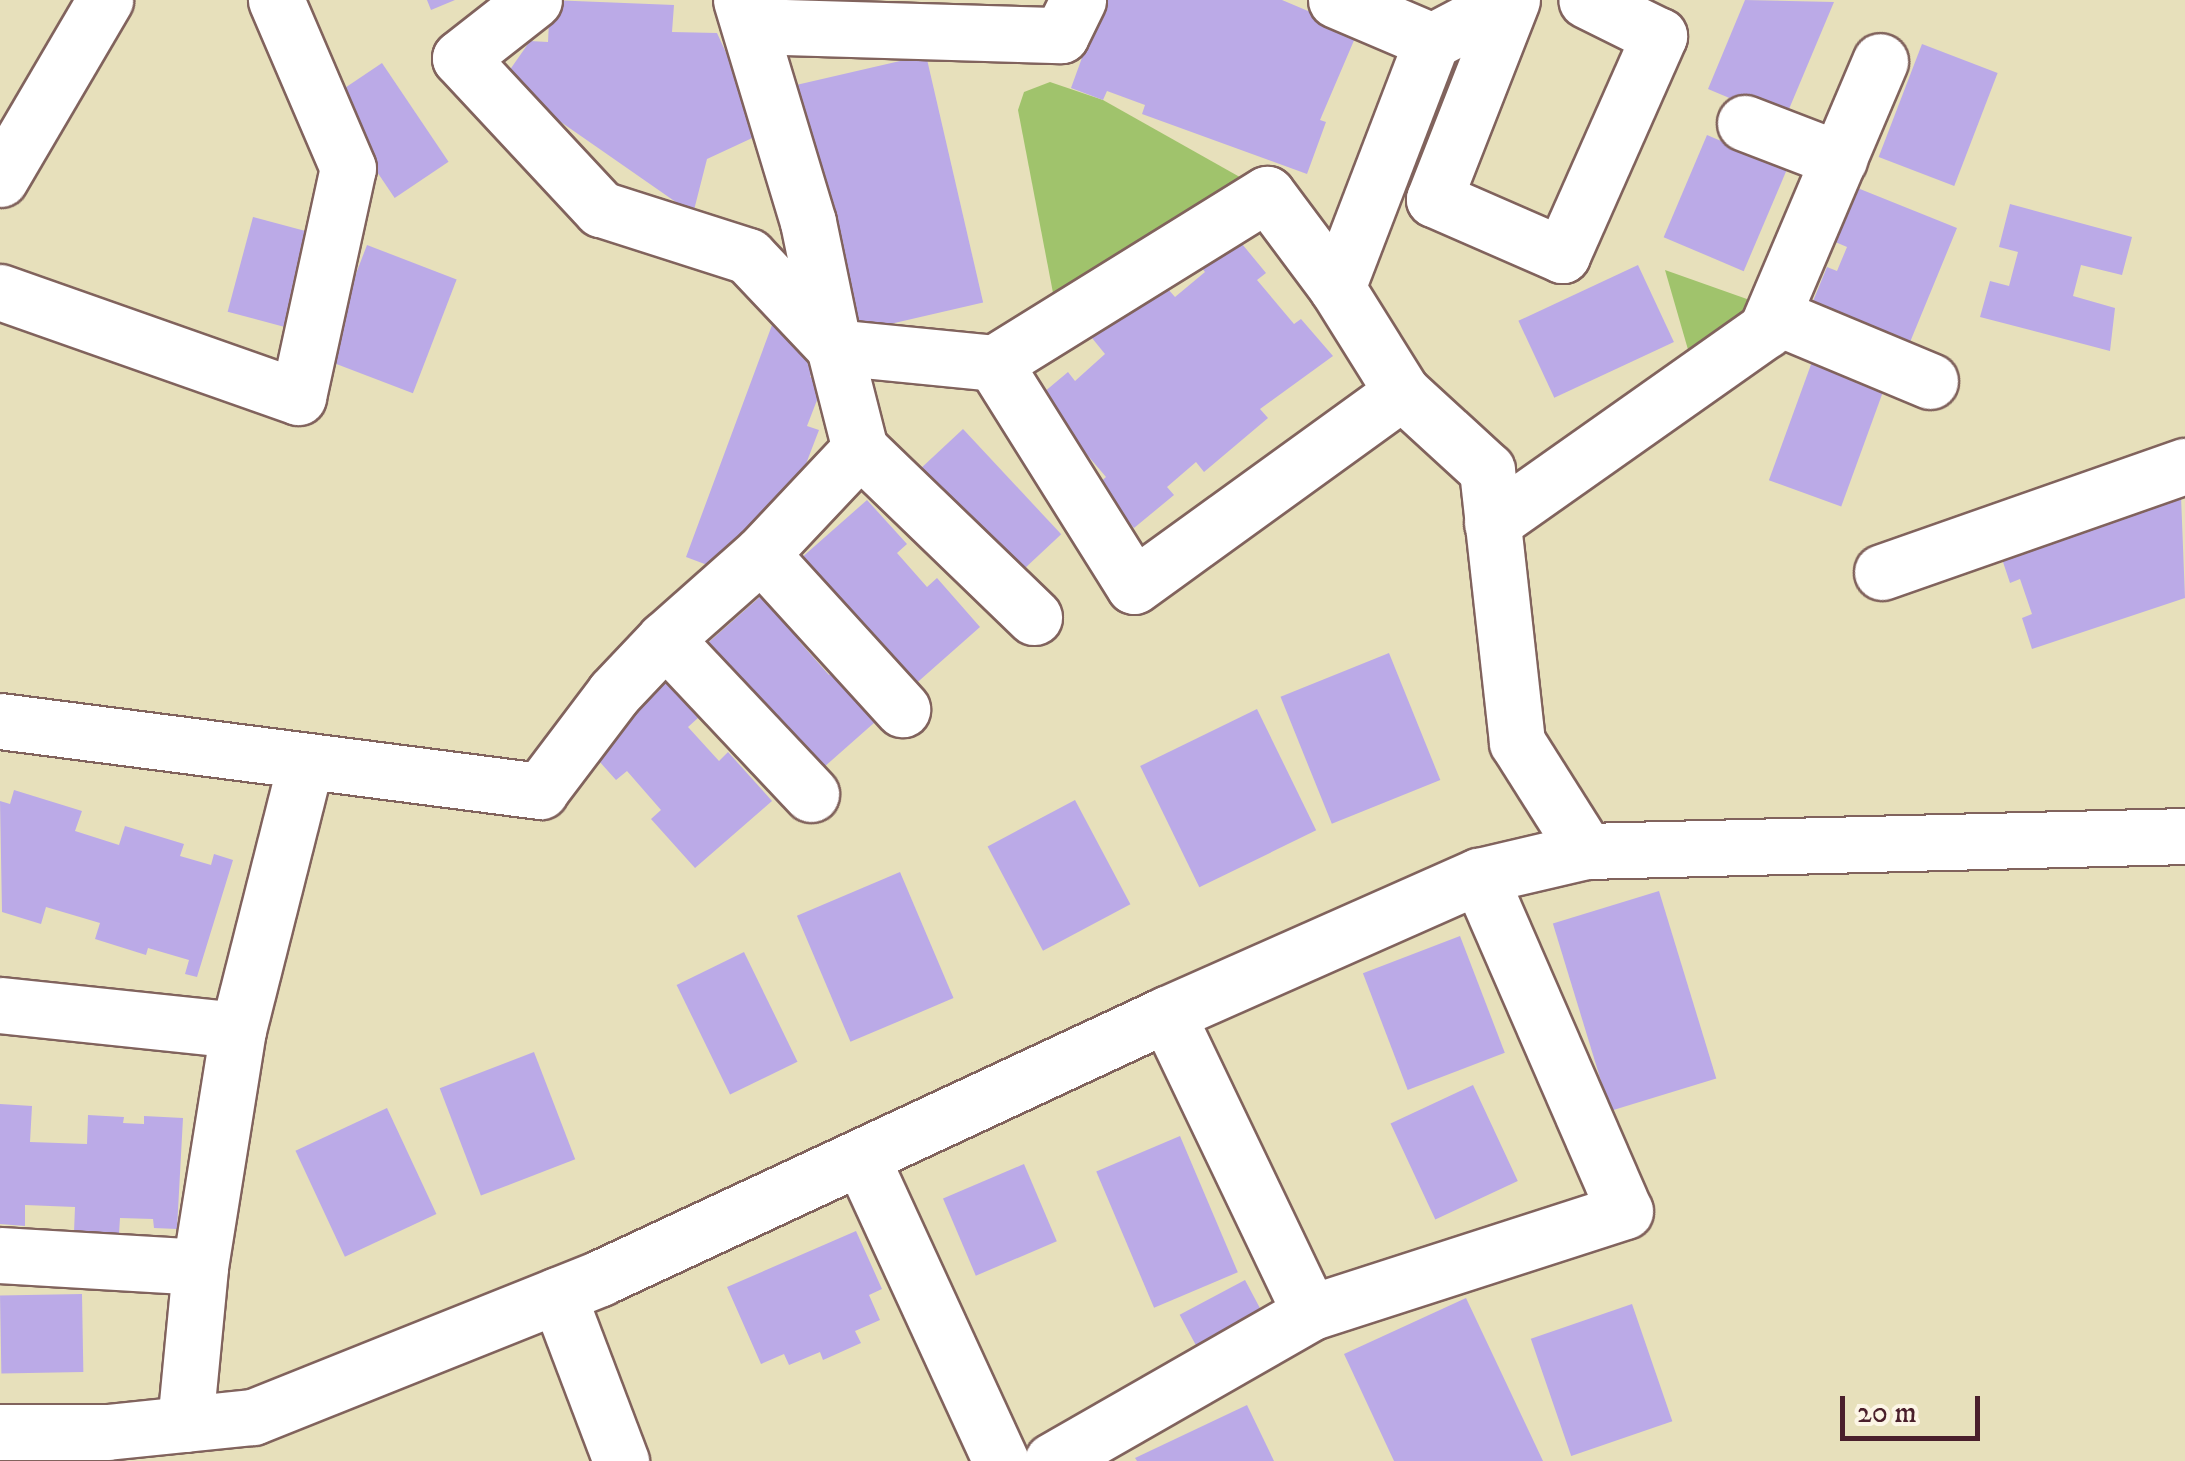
<!DOCTYPE html>
<style>
body{margin:0}
#map{position:relative;width:2185px;height:1461px;overflow:hidden;background:#e7e0bb;font-family:"IM FELL DW Pica",serif}
div>[style]{position:absolute}
.green>*{inset:0;background:#a0c36c}
.building>*{inset:0;background:#bbaae7;transform-origin:0 0}
.roads{filter:drop-shadow(2px 0 #81635d) drop-shadow(-2px 0 #81635d) drop-shadow(0 2px #81635d) drop-shadow(0 -2px #81635d)}
.minor>*{height:55px;margin:-27.5px;padding:0 27.5px;transform-origin:27.5px;border-radius:27.5px;background:#fff}
span{translate:-50% -50%;white-space:nowrap;text-align:center;line-height:1.15;-webkit-text-stroke:8px #fcf5e5;paint-order:stroke}
.scale{position:absolute;left:1840px;top:1396px;width:140px;height:45px;box-sizing:border-box;border:5px solid #4a1f2b;border-top:0;padding-left:12px;font-size:30px;line-height:35px;white-space:nowrap;color:#4a1f2b;-webkit-text-stroke:8px #fcf5e5;paint-order:stroke}
</style>
<div id="map">
<div class="green">
<div style="clip-path:polygon(1050px 82px,1103px 100px,1254px 185px,1058px 319px,1018px 110px,1024px 92px)"></div>
<div style="clip-path:polygon(1665px 270px,1761px 304px,1689px 353px)"></div>
</div>
<div class="building">
<div style="clip-path:polygon(427px 0,455px 0,431px 10px)"></div>
<div style="clip-path:polygon(550px 0,674px 5px,672px 32px,717px 33px,763px 133px,707px 159px,693px 214px,502px 81px,530px 41px,548px 42px)"></div>
<div style="clip-path:polygon(1103px 0,1282px 0,1327px 19px,1364px 17px,1320px 120px,1326px 122px,1307px 174px,1142px 114px,1145px 105px,1107px 91px,1103px 100px,1071px 88px)"></div>
<div style="clip-path:polygon(1745px 0,1834px 2px,1784px 121px,1708px 89px)"></div>
<div style="left:1922px;top:44px;width:81px;height:121px;rotate:21deg"></div>
<div style="left:926px;top:55px;width:254px;height:141px;rotate:77deg"></div>
<div style="left:382px;top:63px;width:119px;height:65px;rotate:56deg"></div>
<div style="left:1707px;top:135px;width:87px;height:111px;rotate:23deg"></div>
<div style="clip-path:polygon(1855px 187px,1957px 228px,1908px 347px,1811px 306px,1827px 267px,1837px 271px,1847px 247px,1833px 241px)"></div>
<div style="clip-path:polygon(2010px 204px,2132px 237px,2122px 275px,2081px 265px,2073px 296px,2115px 308px,2110px 351px,1980px 317px,1990px 281px,2009px 286px,2018px 252px,1999px 247px)"></div>
<div style="left:253px;top:217px;width:63px;height:98px;rotate:15deg"></div>
<div style="clip-path:polygon(1233px 233px,1266px 273px,1257px 280px,1294px 324px,1301px 319px,1333px 356px,1260px 409px,1268px 418px,1204px 472px,1196px 462px,1167px 487px,1174px 495px,1134px 528px,1097px 485px,1106px 477px,1072px 437px,1031px 403px,1068px 372px,1075px 381px,1105px 354px,1092px 338px,1160px 280px,1175px 297px,1205px 272px,1198px 263px)"></div>
<div style="left:367px;top:245px;width:96px;height:122px;rotate:21deg"></div>
<div style="left:1638px;top:265px;width:85px;height:132px;rotate:65deg"></div>
<div style="clip-path:polygon(775px 317px,810px 351px,807px 360px,816px 363px,810px 377px,824px 382px,807px 426px,819px 430px,791px 503px,718px 569px,686px 557px)"></div>
<div style="left:1813px;top:359px;width:77px;height:129px;rotate:20deg"></div>
<div style="left:963px;top:429px;width:144px;height:70px;rotate:47deg"></div>
<div style="clip-path:polygon(2181px 496px,2185px 598px,2032px 649px,2022px 618px,2032px 614px,2020px 579px,2010px 583px,2001px 556px)"></div>
<div style="clip-path:polygon(867px 500px,907px 544px,897px 553px,927px 587px,937px 578px,980px 627px,903px 695px,791px 567px)"></div>
<div style="clip-path:polygon(770px 588px,809px 632px,799px 641px,829px 675px,839px 667px,883px 715px,806px 783px,693px 656px)"></div>
<div style="left:1389px;top:653px;width:137px;height:117px;rotate:68deg"></div>
<div style="clip-path:polygon(658px 673px,698px 718px,688px 727px,719px 761px,728px 752px,772px 801px,695px 868px,651px 819px,661px 810px,627px 771px,616px 780px,581px 741px)"></div>
<div style="left:1257px;top:709px;width:135px;height:130px;rotate:64deg"></div>
<div style="clip-path:polygon(14px 790px,82px 811px,75px 831px,119px 845px,125px 826px,184px 844px,180px 856px,211px 865px,214px 854px,233px 860px,197px 977px,185px 974px,189px 960px,148px 948px,146px 955px,95px 939px,100px 923px,46px 907px,41px 924px,2px 912px,0 801px,10px 804px)"></div>
<div style="left:1075px;top:800px;width:118px;height:99px;rotate:62deg"></div>
<div style="left:900px;top:872px;width:137px;height:112px;rotate:67deg"></div>
<div style="left:1659px;top:891px;width:196px;height:111px;rotate:73deg"></div>
<div style="left:1460px;top:936px;width:125px;height:104px;rotate:69deg"></div>
<div style="left:744px;top:952px;width:122px;height:75px;rotate:64deg"></div>
<div style="left:534px;top:1052px;width:115px;height:101px;rotate:69deg"></div>
<div style="left:1473px;top:1085px;width:106px;height:91px;rotate:65deg"></div>
<div style="clip-path:polygon(0 1104px,32px 1106px,30px 1142px,87px 1144px,88px 1115px,124px 1117px,123px 1123px,144px 1124px,144px 1116px,183px 1118px,177px 1229px,154px 1228px,153px 1219px,120px 1218px,119px 1234px,74px 1232px,75px 1207px,25px 1205px,25px 1226px,0 1224px)"></div>
<div style="left:387px;top:1108px;width:117px;height:101px;rotate:65deg"></div>
<div style="left:1180px;top:1136px;width:148px;height:91px;rotate:67deg"></div>
<div style="left:1024px;top:1164px;width:84px;height:88px;rotate:67deg"></div>
<div style="clip-path:polygon(856px 1231px,882px 1289px,869px 1295px,880px 1320px,855px 1331px,861px 1343px,823px 1360px,820px 1352px,789px 1365px,784px 1354px,761px 1364px,727px 1287px)"></div>
<div style="left:1245px;top:1280px;width:53px;height:74px;rotate:62deg"></div>
<div style="left:82px;top:1294px;width:78px;height:82px;rotate:89deg"></div>
<div style="clip-path:polygon(1466px 1298px,1543px 1461px,1394px 1461px,1344px 1354px)"></div>
<div style="left:1632px;top:1304px;width:124px;height:107px;rotate:71deg"></div>
<div style="clip-path:polygon(1247px 1405px,1274px 1461px,1137px 1461px,1135px 1458px)"></div>
</div>
<div class="roads">
<div class="minor">
<div style="left:534px;top:0;width:94px;rotate:141.9deg"></div>
<div style="left:460px;top:58px;width:207px;rotate:47deg"></div>
<div style="left:601px;top:209px;width:154px;rotate:17.7deg"></div>
<div style="left:748px;top:256px;width:125px;rotate:46.6deg"></div>
<div style="left:741px;top:0;width:232px;rotate:73.2deg"></div>
<div style="left:808px;top:222px;width:128px;rotate:78.3deg"></div>
<div style="left:1336px;top:0;width:104px;rotate:23.1deg"></div>
<div style="left:1512px;top:0;width:214px;rotate:111.4deg"></div>
<div style="left:1434px;top:199px;width:140px;rotate:23.6deg"></div>
<div style="left:1562px;top:255px;width:240px;rotate:-66.1deg"></div>
<div style="left:1659px;top:36px;width:81px;rotate:-153.7deg"></div>
<div style="left:751px;top:26px;width:310px;rotate:1.7deg"></div>
<div style="left:1061px;top:35px;width:39px;rotate:-64deg"></div>
<div style="left:1745px;top:123px;width:101px;rotate:21deg"></div>
<div style="left:0;top:179px;width:208px;rotate:-59.6deg"></div>
<div style="left:1337px;top:288px;width:123px;rotate:58deg"></div>
<div style="left:0;top:292px;width:316px;rotate:19.4deg"></div>
<div style="left:298px;top:397px;width:234px;rotate:-77.7deg"></div>
<div style="left:348px;top:168px;width:183px;rotate:-113.2deg"></div>
<div style="left:1774px;top:316px;width:169px;rotate:22.6deg"></div>
<div style="left:994px;top:363px;width:321px;rotate:-31.8deg"></div>
<div style="left:1267px;top:194px;width:117px;rotate:53.3deg"></div>
<div style="left:1337px;top:288px;width:265px;rotate:-69deg"></div>
<div style="left:1432px;top:41px;width:88px;rotate:-27.7deg"></div>
<div style="left:860px;top:449px;width:242px;rotate:44deg"></div>
<div style="left:1492px;top:523px;width:335px;rotate:-35.2deg"></div>
<div style="left:1766px;top:330px;width:292px;rotate:-67deg"></div>
<div style="left:761px;top:554px;width:210px;rotate:47.7deg"></div>
<div style="left:1882px;top:572px;width:321px;rotate:-19.3deg"></div>
<div style="left:665px;top:639px;width:213px;rotate:46.7deg"></div>
<div style="left:0;top:721px;width:545px;rotate:7.39deg"></div>
<div style="left:540px;top:791px;width:123px;rotate:-52.9deg"></div>
<div style="left:614px;top:693px;width:74px;rotate:-46.6deg"></div>
<div style="left:665px;top:639px;width:128px;rotate:-41.5deg"></div>
<div style="left:761px;top:554px;width:144px;rotate:-46.7deg"></div>
<div style="left:860px;top:449px;width:105px;rotate:-104.3deg"></div>
<div style="left:834px;top:347px;width:161px;rotate:5.7deg"></div>
<div style="left:994px;top:363px;width:263px;rotate:57.9deg"></div>
<div style="left:1134px;top:586px;width:331px;rotate:-35.9deg"></div>
<div style="left:1402px;top:392px;width:115px;rotate:42.5deg"></div>
<div style="left:1487px;top:470px;width:274px;rotate:83.7deg"></div>
<div style="left:1517px;top:742px;width:129px;rotate:57.7deg"></div>
<div style="left:1586px;top:851px;width:599px;rotate:-1.43deg"></div>
<div style="left:1479px;top:876px;width:110px;rotate:-13.2deg"></div>
<div style="left:0;top:1005px;width:239px;rotate:6deg"></div>
<div style="left:238px;top:1030px;width:276px;rotate:-75.8deg"></div>
<div style="left:1167px;top:1014px;width:331px;rotate:64.4deg"></div>
<div style="left:861px;top:1157px;width:335px;rotate:65.3deg"></div>
<div style="left:0;top:1255px;width:200px;rotate:3.4deg"></div>
<div style="left:558px;top:1295px;width:178px;rotate:69.2deg"></div>
<div style="left:185px;top:1424px;width:158px;rotate:-84.5deg"></div>
<div style="left:200px;top:1267px;width:240px;rotate:-80.9deg"></div>
<div style="left:0;top:1432px;width:107px"></div>
<div style="left:107px;top:1432px;width:147px;rotate:-5.9deg"></div>
<div style="left:253px;top:1417px;width:374px;rotate:-21.8deg"></div>
<div style="left:600px;top:1278px;width:625px;rotate:-24.97deg"></div>
<div style="left:1167px;top:1014px;width:341px;rotate:-23.9deg"></div>
<div style="left:1479px;top:876px;width:365px;rotate:66.5deg"></div>
<div style="left:1625px;top:1211px;width:331px;rotate:162.1deg"></div>
<div style="left:1310px;top:1313px;width:297px;rotate:150.2deg"></div>
</div>
</div>
<div class="scale">20 m</div>
</div>
